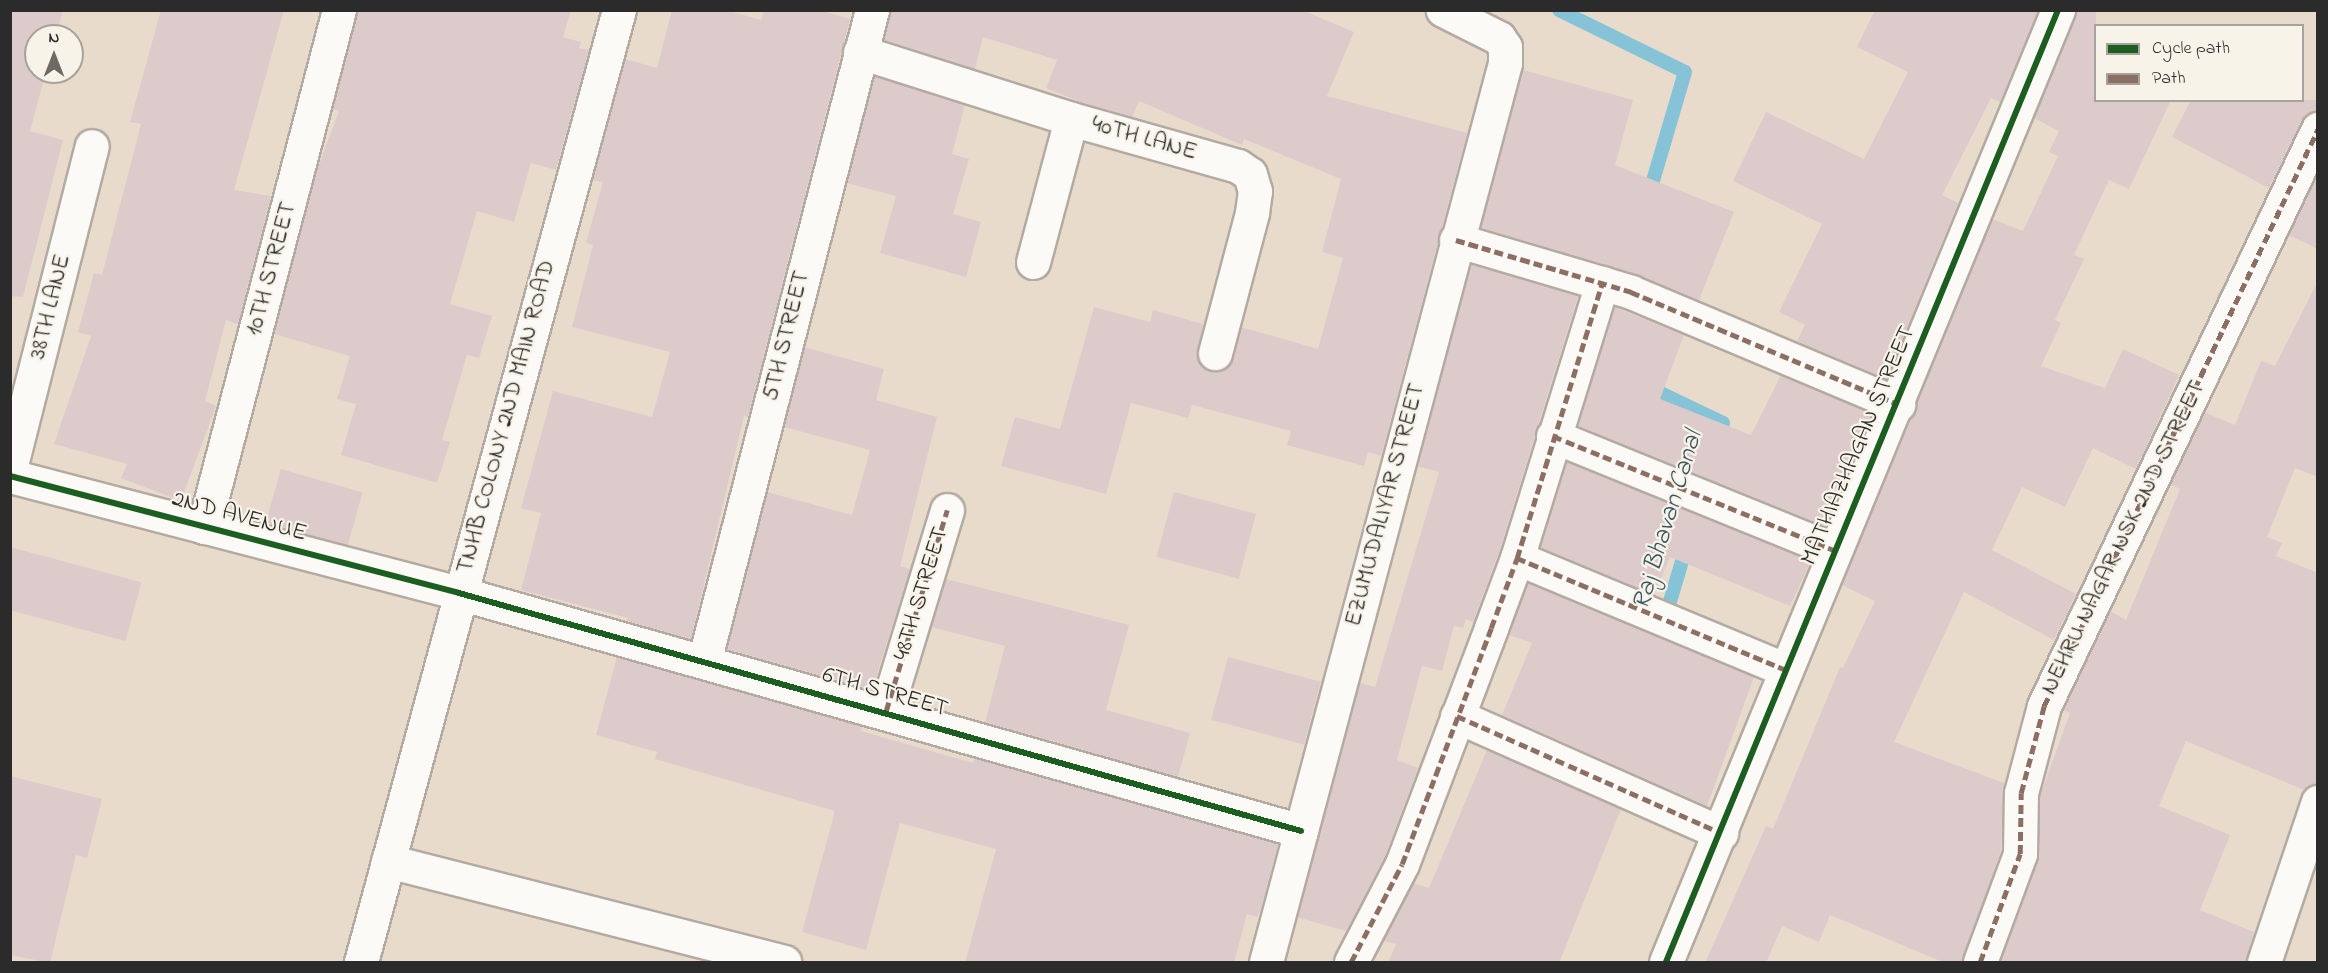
<!DOCTYPE html>
<style>
body{margin:0}
#map{position:relative;width:2328px;height:973px;overflow:hidden;background:#e8dbcc;font-family:"Indie Flower",sans-serif}
div>[style]{position:absolute}
.stream>*{height:14px;margin:-7px;padding:0 7px;transform-origin:7px;border-radius:7px;background:#87c3d6}
.building>*{inset:0;background:#ddcbcb;transform-origin:0 0}
.roads{filter:drop-shadow(2px 0 #b3aba1) drop-shadow(-2px 0 #b3aba1) drop-shadow(0 2px #b3aba1) drop-shadow(0 -2px #b3aba1)}
.minor>*{height:33px;margin:-16.5px;padding:0 16.5px;transform-origin:16.5px;border-radius:16.5px;background:#fcfaf7}
.quiet>*{height:4.5px;margin-top:-2.25px;transform-origin:0;background:repeating-linear-gradient(90deg,#8d6e63 0 9px,transparent 0 13.5px)}
.cycleway>*{height:6px;margin:-3px;padding:0 3px;transform-origin:3px;border-radius:3px;background:#1b5e20}
span{translate:-50% -50%;white-space:nowrap;text-align:center;line-height:1.15;-webkit-text-stroke:4.5px #f7f3e8;paint-order:stroke}
.street-label{font-size:24px;color:#2b2b2b}
.water-label{font-size:26px;color:#3a5660;font-style:italic}
.frame{position:absolute;inset:0;border:12px solid #2b2b2b;pointer-events:none}
.legend{position:absolute;left:2094px;top:24px;width:210px;height:78px;box-sizing:border-box;background:#f7f3e8;border:2px solid #a5a39c;margin:0;padding:8px 10px;list-style:none;font-size:18px;color:#2b2b2b}
.legend li{display:flex;align-items:center;gap:12px;height:30px}
.legend b{width:30px;border:2px solid #a5a39c}
.north{position:absolute;left:24px;top:24px;width:60px;height:60px;box-sizing:border-box;background:#f7f3e8;border:2px solid #a5a39c;border-radius:50%;rotate:0deg;font-size:16px;font-weight:700;line-height:24px;text-align:center;color:#2b2b2b}
.north::after{content:'';display:block;margin:auto;width:21px;height:27px;background:#6d6963;clip-path:polygon(50% 0,100% 100%,50% 72%,0 100%)}
</style>
<div id="map">
<div class="stream">
<div style="left:1559px;top:10px;width:140px;rotate:26.2deg"></div>
<div style="left:1685px;top:72px;width:131px;rotate:106.4deg"></div>
<div style="left:1646px;top:386px;width:85px;rotate:25.7deg"></div>
<div style="left:1723px;top:423px;width:19px;rotate:106deg"></div>
<div style="left:1651px;top:653px;width:30px;rotate:-67deg"></div>
<div style="left:1663px;top:625px;width:137px;rotate:-73.4deg"></div>
</div>
<div class="building">
<div style="clip-path:polygon(10px 10px,63px 10px,56px 36px,36px 36px,36px 72px,46px 72px,30px 131px,63px 140px,23px 297px,10px 296px)"></div>
<div style="clip-path:polygon(161px 10px,284px 10px,234px 190px,271px 196px,238px 324px,226px 320px,205px 401px,216px 406px,181px 501px,121px 478px,127px 464px,54px 444px,91px 336px,78px 332px,94px 273px,102px 275px,141px 124px,130px 122px)"></div>
<div style="clip-path:polygon(357px 10px,571px 10px,563px 37px,581px 42px,579px 48px,589px 50px,556px 170px,531px 163px,514px 222px,477px 211px,450px 304px,492px 316px,479px 358px,467px 355px,442px 440px,450px 442px,437px 483px,341px 455px,356px 404px,337px 399px,350px 356px,274px 334px,317px 170px,339px 111px,333px 109px)"></div>
<div style="clip-path:polygon(672px 10px,725px 10px,761px 20px,764px 10px,820px 10px,850px 19px,748px 417px,744px 416px,691px 639px,627px 621px,628px 618px,521px 590px,541px 513px,521px 508px,553px 391px,652px 417px,670px 352px,572px 327px,593px 245px,586px 243px,603px 182px,592px 180px,625px 59px,657px 68px)"></div>
<div style="clip-path:polygon(890px 10px,1302px 10px,1354px 32px,1327px 96px,1467px 133px,1381px 456px,1368px 452px,1364px 466px,1287px 445px,1291px 431px,1192px 405px,1188px 418px,1131px 403px,1106px 494px,1001px 466px,1015px 417px,1060px 429px,1094px 307px,1150px 322px,1153px 310px,1203px 324px,1197px 357px,1211px 371px,1229px 366px,1241px 327px,1318px 349px,1343px 258px,1322px 252px,1341px 179px,1244px 139px,1242px 145px,1139px 101px,1132px 117px,1083px 103px,1046px 88px,1057px 60px,983px 37px,975px 69px,884px 40px)"></div>
<div style="clip-path:polygon(1875px 10px,2038px 10px,2000px 102px,1991px 98px,1942px 195px,1958px 203px,1886px 379px,1797px 341px,1805px 325px,1779px 312px,1822px 224px,1733px 181px,1766px 112px,1864px 159px,1908px 72px,1857px 47px)"></div>
<div style="clip-path:polygon(2076px 10px,2096px 10px,2096px 100px,2171px 100px,2129px 189px,2109px 180px,2074px 255px,2084px 259px,2055px 320px,2061px 323px,2041px 366px,2105px 388px,2123px 349px,2179px 375px,2136px 469px,2093px 448px,2065px 507px,2022px 487px,1992px 550px,2076px 594px,2054px 640px,1964px 592px,1894px 742px,2004px 783px,2001px 850px,1962px 963px,1945px 963px,1830px 915px,1819px 942px,1782px 926px,1766px 963px,1705px 963px,1766px 826px,1773px 829px,1840px 667px,1843px 668px,1875px 601px,1842px 585px,1992px 219px,2023px 231px,2058px 156px,2049px 152px,2059px 131px,2034px 118px)"></div>
<div style="clip-path:polygon(1523px 70px,1633px 100px,1615px 165px,1734px 212px,1699px 300px,1636px 274px,1481px 228px)"></div>
<div style="clip-path:polygon(874px 76px,965px 105px,952px 154px,969px 159px,953px 214px,981px 222px,966px 277px,880px 253px,896px 196px,847px 183px)"></div>
<div style="clip-path:polygon(2191px 100px,2318px 100px,2318px 110px,2301px 121px,2269px 188px,2172px 137px)"></div>
<div style="clip-path:polygon(2318px 174px,2318px 249px,2289px 235px)"></div>
<div style="clip-path:polygon(1471px 264px,1578px 296px,1499px 552px,1473px 622px,1466px 619px,1463px 628px,1454px 626px,1442px 671px,1422px 666px,1397px 760px,1418px 768px,1385px 856px,1346px 931px,1297px 917px,1360px 683px,1375px 687px,1439px 472px,1417px 466px)"></div>
<div style="clip-path:polygon(2318px 281px,2318px 477px,2295px 468px,2267px 537px,2282px 543px,2276px 556px,2318px 573px,2318px 784px,2304px 790px,2186px 741px,2159px 806px,2230px 835px,2200px 910px,2254px 932px,2246px 963px,2000px 963px,2038px 860px,2040px 796px,2070px 713px,2063px 710px,2110px 611px,2126px 620px,2180px 489px,2170px 484px,2204px 412px,2235px 425px,2261px 361px,2275px 366px)"></div>
<div style="clip-path:polygon(1614px 307px,1684px 335px,1660px 399px,1751px 435px,1781px 375px,1872px 413px,1825px 526px,1578px 426px)"></div>
<div style="clip-path:polygon(804px 347px,884px 369px,876px 400px,937px 417px,900px 566px,910px 569px,872px 690px,727px 649px,767px 492px,852px 515px,870px 450px,784px 427px)"></div>
<div style="clip-path:polygon(1566px 462px,1811px 561px,1790px 606px,1670px 557px,1654px 595px,1540px 547px)"></div>
<div style="left:281px;top:469px;width:85px;height:56px;rotate:16deg"></div>
<div style="left:1174px;top:492px;width:85px;height:67px;rotate:15deg"></div>
<div style="left:10px;top:547px;width:136px;height:61px;rotate:15deg"></div>
<div style="clip-path:polygon(946px 579px,1129px 625px,1106px 710px,1190px 733px,1178px 777px,985px 722px,1005px 646px,931px 627px)"></div>
<div style="clip-path:polygon(1528px 583px,1754px 677px,1707px 806px,1502px 715px,1532px 643px,1509px 635px)"></div>
<div style="clip-path:polygon(617px 657px,862px 726px,861px 731px,973px 763px,975px 758px,1278px 844px,1261px 908px,1257px 917px,1247px 914px,1234px 963px,965px 963px,996px 849px,900px 823px,866px 950px,802px 932px,835px 811px,655px 759px,657px 752px,596px 735px)"></div>
<div style="left:1228px;top:657px;width:96px;height:65px;rotate:15deg"></div>
<div style="clip-path:polygon(1487px 750px,1621px 809px,1559px 963px,1388px 963px,1396px 944px,1383px 941px,1413px 883px,1429px 888px)"></div>
<div style="clip-path:polygon(10px 776px,102px 799px,87px 858px,76px 855px,50px 963px,10px 955px)"></div>
</div>
<div class="roads">
<div class="minor">
<div style="left:860px;top:52px;width:221px;rotate:17.6deg"></div>
<div style="left:1071px;top:119px;width:173px;rotate:15.7deg"></div>
<div style="left:1238px;top:166px;width:14px;rotate:34deg"></div>
<div style="left:1250px;top:174px;width:18px;rotate:74deg"></div>
<div style="left:1255px;top:191px;width:22px;rotate:98deg"></div>
<div style="left:1252px;top:213px;width:145px;rotate:104.8deg"></div>
<div style="left:1456px;top:240px;width:183px;rotate:16.5deg"></div>
<div style="left:1631px;top:292px;width:290px;rotate:22.8deg"></div>
<div style="left:1033px;top:262px;width:148px;rotate:-75.1deg"></div>
<div style="left:1553px;top:436px;width:303px;rotate:22.1deg"></div>
<div style="left:10px;top:469px;width:333px;rotate:-75.8deg"></div>
<div style="left:10px;top:476px;width:464px;rotate:14.6deg"></div>
<div style="left:459px;top:593px;width:875px;rotate:15.78deg"></div>
<div style="left:204px;top:527px;width:534px;rotate:-75.37deg"></div>
<div style="left:1517px;top:558px;width:291px;rotate:22.6deg"></div>
<div style="left:704px;top:662px;width:673px;rotate:-75.55deg"></div>
<div style="left:886px;top:711px;width:210px;rotate:-73.1deg"></div>
<div style="left:1457px;top:716px;width:289px;rotate:23.9deg"></div>
<div style="left:388px;top:861px;width:409px;rotate:14.3deg"></div>
<div style="left:361px;top:962px;width:986px;rotate:-74.84deg"></div>
<div style="left:1266px;top:962px;width:930px;rotate:-75.11deg"></div>
<div style="left:1505px;top:63px;width:16px;rotate:-90deg"></div>
<div style="left:1505px;top:47px;width:11px;rotate:-124deg"></div>
<div style="left:1499px;top:38px;width:63px;rotate:-153.4deg"></div>
<div style="left:1351px;top:962px;width:110px;rotate:-62.5deg"></div>
<div style="left:1402px;top:864px;width:252px;rotate:-69.3deg"></div>
<div style="left:1491px;top:628px;width:75px;rotate:-69.6deg"></div>
<div style="left:1517px;top:558px;width:288px;rotate:-72.8deg"></div>
<div style="left:1666px;top:962px;width:1030px;rotate:-67.62deg"></div>
<div style="left:1980px;top:962px;width:115px;rotate:-69.7deg"></div>
<div style="left:2020px;top:854px;width:61px;rotate:-89.1deg"></div>
<div style="left:2021px;top:793px;width:90px;rotate:-75.2deg"></div>
<div style="left:2044px;top:706px;width:639px;rotate:-64.6deg"></div>
<div style="left:2264px;top:962px;width:169px;rotate:-71.4deg"></div>
</div>
</div>
<div class="quiet">
<div style="left:1456px;top:240px;width:183px;rotate:16.5deg"></div>
<div style="left:1631px;top:292px;width:290px;rotate:22.8deg"></div>
<div style="left:1553px;top:436px;width:303px;rotate:22.1deg"></div>
<div style="left:1517px;top:558px;width:291px;rotate:22.6deg"></div>
<div style="left:886px;top:711px;width:210px;rotate:-73.1deg"></div>
<div style="left:1457px;top:716px;width:289px;rotate:23.9deg"></div>
<div style="left:1351px;top:962px;width:110px;rotate:-62.5deg"></div>
<div style="left:1402px;top:864px;width:252px;rotate:-69.3deg"></div>
<div style="left:1491px;top:628px;width:75px;rotate:-69.6deg"></div>
<div style="left:1517px;top:558px;width:288px;rotate:-72.8deg"></div>
<div style="left:1980px;top:962px;width:115px;rotate:-69.7deg"></div>
<div style="left:2020px;top:854px;width:61px;rotate:-89.1deg"></div>
<div style="left:2021px;top:793px;width:90px;rotate:-75.2deg"></div>
<div style="left:2044px;top:706px;width:639px;rotate:-64.6deg"></div>
</div>
<div class="cycleway">
<div style="left:10px;top:476px;width:464px;rotate:14.6deg"></div>
<div style="left:459px;top:593px;width:875px;rotate:15.78deg"></div>
<div style="left:1666px;top:962px;width:1030px;rotate:-67.62deg"></div>
</div>
<div class="street-label">
<span style="left:1144px;top:139px;rotate:16deg">40TH LANE</span>
<span style="left:272px;top:269px;rotate:-75deg">10TH STREET</span>
<span style="left:51px;top:307px;rotate:-76deg">38TH LANE</span>
<span style="left:787px;top:336px;rotate:-76deg">5TH STREET</span>
<span style="left:507px;top:417px;rotate:-75deg">TNHB COLONY 2ND MAIN ROAD</span>
<span style="left:1859px;top:446px;rotate:-67deg">MATHIAZHAGAN STREET</span>
<span style="left:1386px;top:505px;rotate:-75deg">EZUMUDALIYAR STREET</span>
<span style="left:239px;top:517px;rotate:15deg">2ND AVENUE</span>
<span style="left:2124px;top:538px;rotate:-64deg">NEHRU NAGAR NSK 2ND STREET</span>
<span style="left:922px;top:594px;rotate:-73deg">48TH STREET</span>
<span style="left:885px;top:693px;rotate:16deg">6TH STREET</span>
</div>
<div class="water-label">
<span style="left:1669px;top:521px;rotate:-73deg">Raj Bhavan Canal</span>
</div>
<div class="frame"></div>
<ul class="legend">
<li><b style="height:8px;background:#1b5e20"></b>Cycle path</li>
<li><b style="height:8px;background:#8d6e63"></b>Path</li>
</ul>
<div class="north">N</div>
</div>
